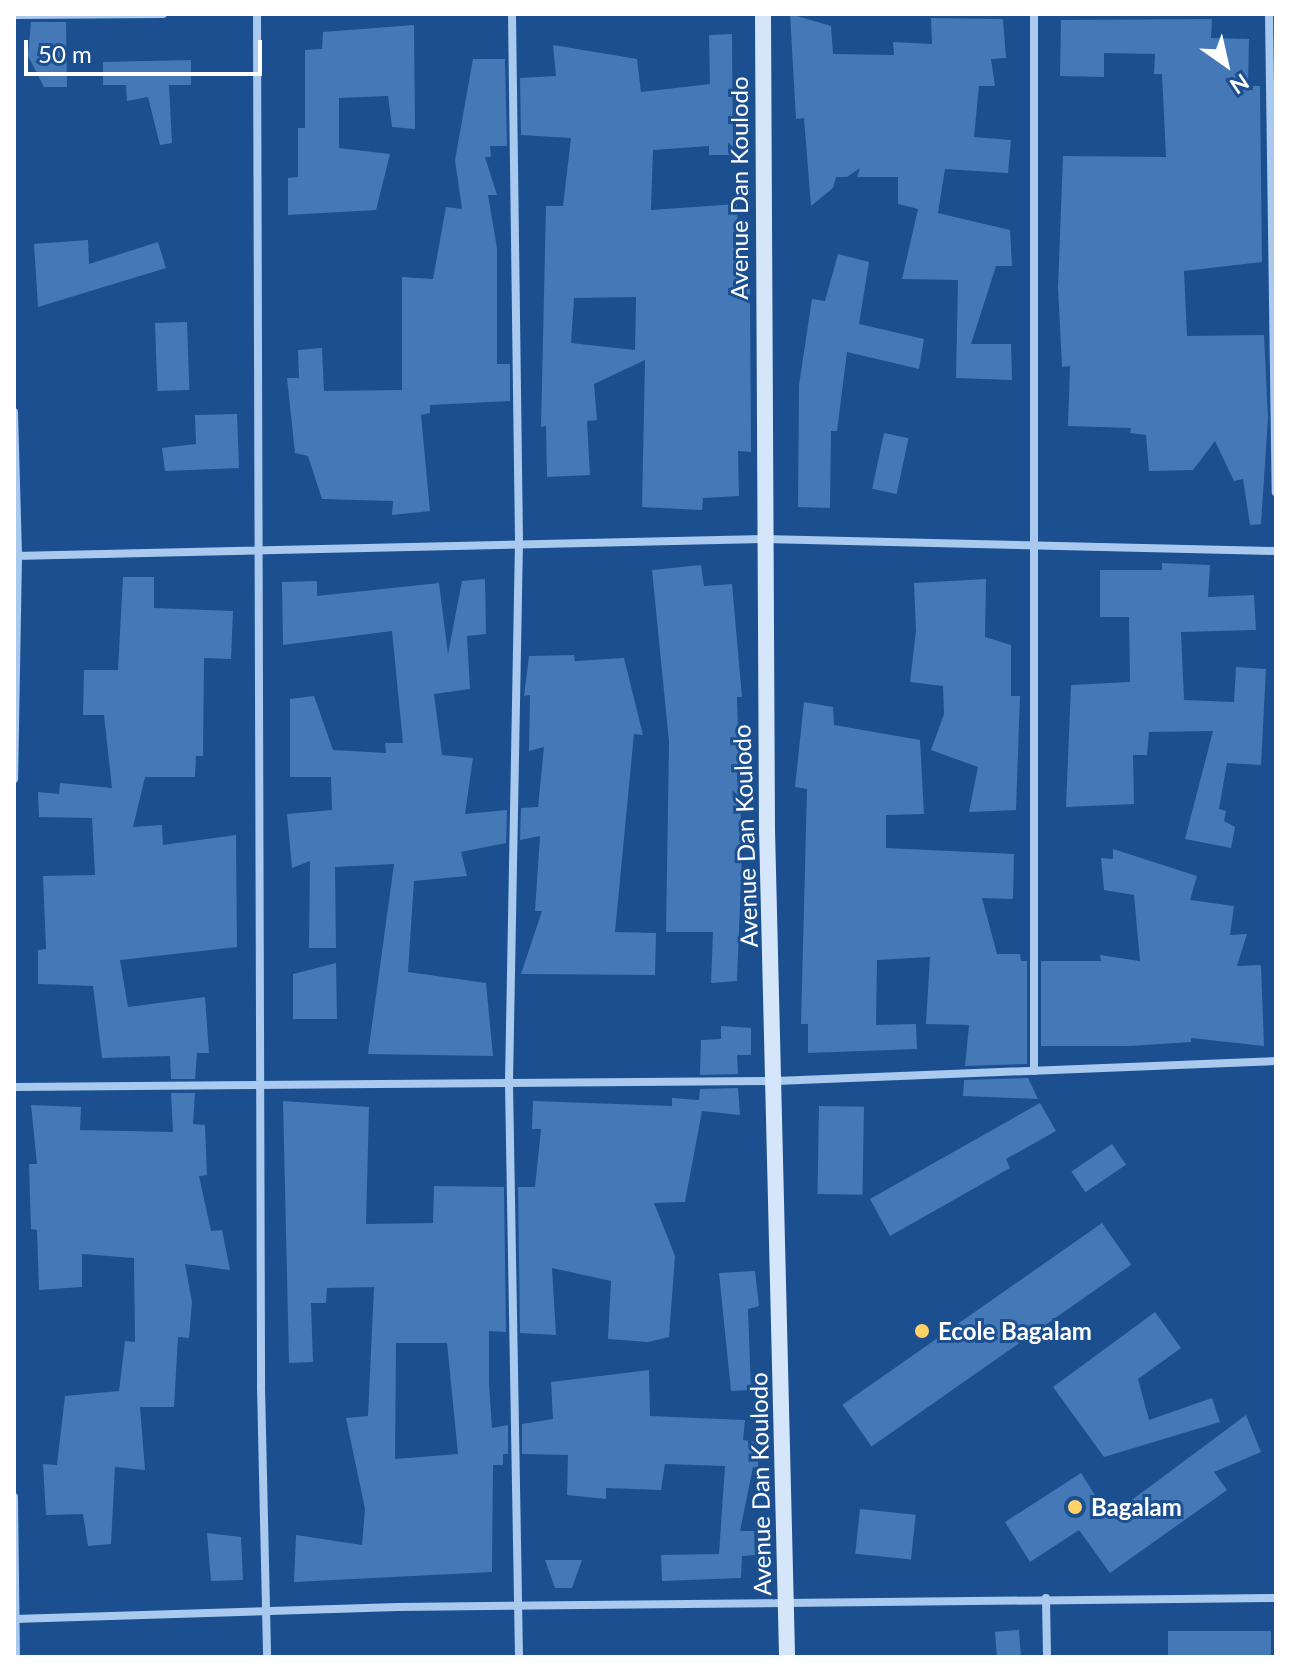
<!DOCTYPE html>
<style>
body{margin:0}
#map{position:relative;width:1290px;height:1671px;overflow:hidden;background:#1b4f8f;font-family:Lato,sans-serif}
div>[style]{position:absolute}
.building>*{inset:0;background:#4478b7;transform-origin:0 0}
.street>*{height:8px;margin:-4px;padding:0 4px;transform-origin:4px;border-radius:4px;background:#a9c9ee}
.secondary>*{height:16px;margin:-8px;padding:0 8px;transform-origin:8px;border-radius:8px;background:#d6e6fa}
.dots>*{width:22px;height:22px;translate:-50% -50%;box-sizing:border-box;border:4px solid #1b4f8f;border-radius:50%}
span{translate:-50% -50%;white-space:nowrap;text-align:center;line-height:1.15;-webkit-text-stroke:6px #1b4f8f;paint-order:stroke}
.street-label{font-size:24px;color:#fff}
.poi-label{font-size:24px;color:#fff;font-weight:700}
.left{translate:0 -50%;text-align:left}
.frame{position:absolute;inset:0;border:16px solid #fff;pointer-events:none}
.north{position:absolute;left:1186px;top:24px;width:80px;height:80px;-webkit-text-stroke:6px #1b4f8f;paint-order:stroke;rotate:146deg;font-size:22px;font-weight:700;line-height:32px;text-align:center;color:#fff}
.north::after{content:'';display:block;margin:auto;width:28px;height:36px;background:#fff;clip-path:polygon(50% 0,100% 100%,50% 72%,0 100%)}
.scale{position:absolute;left:24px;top:40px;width:238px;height:36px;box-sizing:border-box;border:4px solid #fff;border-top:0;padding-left:10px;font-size:24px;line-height:28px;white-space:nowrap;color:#fff;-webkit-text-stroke:6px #1b4f8f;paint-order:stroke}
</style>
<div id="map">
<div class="building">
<div style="clip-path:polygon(790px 14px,831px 26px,833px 54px,894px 55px,893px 42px,932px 44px,931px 18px,1003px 19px,1006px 58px,991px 59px,995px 86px,979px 86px,974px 137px,1011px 140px,1008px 173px,945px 169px,938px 213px,925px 210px,1010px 230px,1012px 266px,996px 266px,971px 344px,1011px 344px,1012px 380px,956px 378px,958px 280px,902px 279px,918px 209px,898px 204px,898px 177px,857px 177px,860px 168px,847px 177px,836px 177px,833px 188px,811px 206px,804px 118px,796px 119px)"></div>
<div style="clip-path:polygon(1212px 19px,1211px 38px,1249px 39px,1248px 86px,1260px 86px,1262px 262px,1184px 271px,1187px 336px,1264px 335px,1268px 418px,1261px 524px,1250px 525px,1243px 479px,1234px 481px,1215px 441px,1193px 470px,1149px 471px,1146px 435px,1130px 433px,1131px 428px,1068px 426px,1070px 366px,1062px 367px,1058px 287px,1063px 156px,1166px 157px,1162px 74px,1154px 74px,1155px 54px,1104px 53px,1104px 77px,1060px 76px,1061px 20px)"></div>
<div style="clip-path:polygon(31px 22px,66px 22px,67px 87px,44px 87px,28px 56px)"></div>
<div style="clip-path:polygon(414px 25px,415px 129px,392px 127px,388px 96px,339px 98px,339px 148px,390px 154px,376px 210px,288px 215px,288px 178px,298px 177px,298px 128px,305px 128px,305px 50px,322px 49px,323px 32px)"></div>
<div style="clip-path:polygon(evenodd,732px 34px,733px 155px,709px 155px,709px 146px,653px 150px,651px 210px,737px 204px,740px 288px,750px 288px,751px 452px,738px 451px,739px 496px,703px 498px,702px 510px,642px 507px,645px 360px,594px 384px,597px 420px,587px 421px,590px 475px,547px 477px,546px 426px,541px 427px,546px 206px,563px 206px,571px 138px,521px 135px,520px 78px,556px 76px,553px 45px,637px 59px,641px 92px,710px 84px,709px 35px,732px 34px,636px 297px,635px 350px,571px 343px,574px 298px,636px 297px)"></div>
<div style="clip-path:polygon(473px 59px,505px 59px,507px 146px,490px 146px,491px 157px,485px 157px,497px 195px,488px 195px,497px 248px,497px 364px,510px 364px,510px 401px,430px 405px,430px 413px,421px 415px,430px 511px,392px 515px,393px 501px,322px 499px,308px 456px,295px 453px,287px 378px,299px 378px,298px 350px,322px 348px,324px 391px,402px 390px,402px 277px,433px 279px,446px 207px,462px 209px,455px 160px)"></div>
<div style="clip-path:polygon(191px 60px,191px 85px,169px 85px,172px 143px,160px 145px,148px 97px,127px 101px,126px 85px,103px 85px,103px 62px)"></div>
<div style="clip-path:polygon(88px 240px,89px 264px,158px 242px,166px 268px,38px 307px,34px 244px)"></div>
<div style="clip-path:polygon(838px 254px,869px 262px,859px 324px,924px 339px,919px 369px,847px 352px,837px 431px,831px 431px,830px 508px,798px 507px,799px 385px,807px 332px,812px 299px,825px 301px)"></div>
<div style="left:187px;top:322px;width:68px;height:32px;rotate:88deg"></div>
<div style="clip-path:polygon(237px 414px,239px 468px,165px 471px,162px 448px,196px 444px,195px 415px)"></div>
<div style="left:884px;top:433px;width:25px;height:57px;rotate:12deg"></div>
<div style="clip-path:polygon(1162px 563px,1210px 565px,1208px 597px,1254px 595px,1256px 630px,1181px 632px,1184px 700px,1234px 702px,1236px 667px,1266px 669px,1261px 765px,1227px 763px,1219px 809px,1226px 811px,1224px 821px,1235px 827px,1231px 848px,1185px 839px,1213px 731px,1149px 732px,1147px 755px,1133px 755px,1134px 804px,1066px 807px,1071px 685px,1130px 682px,1129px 617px,1100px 617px,1100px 570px,1162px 570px)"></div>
<div style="clip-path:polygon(701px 565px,704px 586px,732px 584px,742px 697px,737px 697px,742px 852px,737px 981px,711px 983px,713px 932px,666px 932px,669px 742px,652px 570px)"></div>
<div style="clip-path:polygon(123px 577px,154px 577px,154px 608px,233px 611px,231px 659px,204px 658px,203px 756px,196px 756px,195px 777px,145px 777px,133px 827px,162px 825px,163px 845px,236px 835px,237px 947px,120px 960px,128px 1007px,205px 997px,209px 1053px,197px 1053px,195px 1079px,171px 1079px,170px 1056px,102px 1058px,93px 986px,38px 984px,38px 950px,46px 949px,43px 876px,95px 875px,92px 818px,39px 817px,38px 792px,59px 794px,60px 783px,112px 788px,104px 715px,83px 715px,84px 670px,118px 670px)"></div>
<div style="clip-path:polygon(485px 579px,486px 634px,467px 636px,470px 689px,434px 694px,442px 755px,473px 758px,465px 814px,507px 810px,506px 843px,461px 852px,467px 876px,414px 881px,408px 972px,486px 983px,493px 1056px,368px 1054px,394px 864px,335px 867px,336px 948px,309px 948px,310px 861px,292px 868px,287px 814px,332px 810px,331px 777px,290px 777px,290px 699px,314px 696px,333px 750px,386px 753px,385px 743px,403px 743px,392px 631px,283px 645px,282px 582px,317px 581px,317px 596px,439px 583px,448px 654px,462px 581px)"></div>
<div style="clip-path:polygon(986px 579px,985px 637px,1011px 645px,1011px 696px,1020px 696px,1016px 810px,969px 812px,978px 767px,931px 750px,944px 714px,943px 686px,910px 682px,916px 631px,914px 583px)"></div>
<div style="clip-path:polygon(574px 655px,575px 661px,624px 658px,643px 735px,634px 734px,615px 932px,656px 933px,655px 975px,521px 974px,542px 911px,535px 911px,540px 836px,520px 840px,521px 808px,538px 807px,544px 747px,529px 751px,530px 695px,524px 696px,529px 656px)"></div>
<div style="clip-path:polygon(804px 702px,833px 707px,834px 725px,920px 740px,924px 814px,886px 815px,886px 848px,1014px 854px,1013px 899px,982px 898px,997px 954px,1020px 954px,1021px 961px,1027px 961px,1027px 1064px,965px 1066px,969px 1025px,926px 1024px,930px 957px,877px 960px,876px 1025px,916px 1024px,917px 1049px,808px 1053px,808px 1024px,801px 1024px,807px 789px,795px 787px)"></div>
<div style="clip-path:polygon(1113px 849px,1197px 876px,1190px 900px,1234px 906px,1230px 935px,1247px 934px,1237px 966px,1261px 965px,1264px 1046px,1191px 1038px,1191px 1042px,1131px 1046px,1041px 1046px,1041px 961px,1101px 961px,1100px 955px,1140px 961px,1134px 895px,1104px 890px,1101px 858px,1113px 859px)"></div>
<div style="clip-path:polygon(336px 963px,337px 1019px,293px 1019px,293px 974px)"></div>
<div style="clip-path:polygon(721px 1026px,751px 1028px,751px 1055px,737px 1055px,738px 1074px,700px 1075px,701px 1040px,721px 1039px)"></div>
<div style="clip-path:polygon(1028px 1078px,1038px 1099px,963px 1096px,964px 1080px)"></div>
<div style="clip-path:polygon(738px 1088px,740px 1115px,702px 1111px,685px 1202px,654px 1203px,675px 1256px,669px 1337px,648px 1342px,608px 1339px,611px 1281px,552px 1268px,556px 1335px,520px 1333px,518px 1187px,535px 1187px,541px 1129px,532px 1129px,533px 1101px,672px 1106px,672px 1098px,699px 1100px,700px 1089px)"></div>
<div style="clip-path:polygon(171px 1093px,195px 1093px,193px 1124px,205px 1125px,207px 1175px,199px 1176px,211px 1231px,222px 1230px,230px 1270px,185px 1264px,192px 1302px,189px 1338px,178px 1337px,174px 1407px,140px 1407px,145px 1470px,115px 1467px,111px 1544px,88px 1546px,83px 1514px,46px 1515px,43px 1464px,57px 1465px,65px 1396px,119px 1391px,125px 1341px,135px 1342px,134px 1258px,82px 1254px,82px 1287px,39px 1290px,37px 1230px,31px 1229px,29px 1164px,37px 1164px,31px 1105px,81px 1107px,80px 1130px,173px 1132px)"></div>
<div style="clip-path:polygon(evenodd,283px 1101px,369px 1107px,366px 1224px,433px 1223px,434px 1186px,504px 1187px,506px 1332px,489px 1331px,489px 1384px,492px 1428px,508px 1425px,508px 1454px,503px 1454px,503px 1465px,493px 1465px,492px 1572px,294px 1582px,296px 1535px,362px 1545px,365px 1509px,346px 1418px,368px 1416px,374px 1287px,327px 1288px,326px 1303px,311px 1303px,313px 1362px,289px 1363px,283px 1101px,396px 1343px,447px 1343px,458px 1454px,395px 1459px,396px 1343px)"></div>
<div style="clip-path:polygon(1040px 1103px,1056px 1131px,1006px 1159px,1010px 1168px,890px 1236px,870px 1199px)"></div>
<div style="left:819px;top:1106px;width:45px;height:88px;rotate:1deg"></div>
<div style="left:1112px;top:1144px;width:25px;height:49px;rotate:56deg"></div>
<div style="left:1102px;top:1223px;width:51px;height:317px;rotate:55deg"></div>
<div style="clip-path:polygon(755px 1271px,759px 1306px,748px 1309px,751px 1390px,731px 1391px,719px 1273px)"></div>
<div style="clip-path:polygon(1155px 1312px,1181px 1348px,1138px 1379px,1149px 1420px,1212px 1398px,1220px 1422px,1104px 1457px,1053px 1387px)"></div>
<div style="clip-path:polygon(649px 1370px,650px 1416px,745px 1420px,743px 1440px,758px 1442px,758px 1468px,753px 1467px,740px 1531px,754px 1531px,755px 1555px,742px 1556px,741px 1578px,662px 1581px,661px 1555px,719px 1554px,725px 1466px,665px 1464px,661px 1490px,606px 1488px,606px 1499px,567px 1495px,568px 1455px,522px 1454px,522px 1424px,553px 1419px,551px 1382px)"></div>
<div style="clip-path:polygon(1246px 1415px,1261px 1452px,1214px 1472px,1227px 1490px,1110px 1573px,1079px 1530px,1030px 1562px,1005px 1522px,1081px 1473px,1109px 1517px)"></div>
<div style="left:860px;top:1509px;width:56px;height:45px;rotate:6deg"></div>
<div style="clip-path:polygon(207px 1533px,241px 1537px,243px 1580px,211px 1581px)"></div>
<div style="clip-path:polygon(545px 1560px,582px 1560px,572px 1588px,555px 1588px)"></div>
<div style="left:1019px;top:1630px;width:27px;height:24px;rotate:86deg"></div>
<div style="left:1271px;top:1631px;width:26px;height:103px;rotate:90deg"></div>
</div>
<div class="street">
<div style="left:257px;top:14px;width:1373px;rotate:89.83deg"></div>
<div style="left:261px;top:1387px;width:270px;rotate:88.7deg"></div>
<div style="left:512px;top:14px;width:527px;rotate:89.24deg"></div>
<div style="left:519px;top:541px;width:543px;rotate:91.06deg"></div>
<div style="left:509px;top:1084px;width:573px;rotate:89deg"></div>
<div style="left:1269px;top:14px;width:478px;rotate:89.2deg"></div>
<div style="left:14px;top:15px;width:149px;rotate:-0.4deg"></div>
<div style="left:14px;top:412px;width:144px;rotate:88.4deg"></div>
<div style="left:18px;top:556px;width:223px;rotate:91deg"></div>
<div style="left:14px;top:556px;width:749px;rotate:-1.3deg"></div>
<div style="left:763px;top:539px;width:513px;rotate:1.34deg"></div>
<div style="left:1034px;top:1071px;width:1057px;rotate:-90deg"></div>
<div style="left:14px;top:1087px;width:762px;rotate:-0.45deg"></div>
<div style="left:776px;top:1081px;width:500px;rotate:-2.29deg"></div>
<div style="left:14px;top:1497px;width:160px;rotate:89.3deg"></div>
<div style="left:1046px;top:1598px;width:59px;rotate:89deg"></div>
<div style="left:14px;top:1619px;width:384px;rotate:-1.8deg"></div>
<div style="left:398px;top:1607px;width:878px;rotate:-0.59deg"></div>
</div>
<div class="secondary">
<div style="left:763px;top:14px;width:816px;rotate:89.72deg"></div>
<div style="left:767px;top:830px;width:827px;rotate:88.61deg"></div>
</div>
<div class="dots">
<div style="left:922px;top:1331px;background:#ffd166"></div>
<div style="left:1075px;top:1507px;background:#ffd166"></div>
</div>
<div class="street-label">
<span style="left:739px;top:188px;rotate:-90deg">Avenue Dan Koulodo</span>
<span style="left:745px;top:836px;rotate:-92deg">Avenue Dan Koulodo</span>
<span style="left:760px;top:1484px;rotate:-91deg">Avenue Dan Koulodo</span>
</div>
<div class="poi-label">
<span class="left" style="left:938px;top:1331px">Ecole Bagalam</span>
<span class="left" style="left:1091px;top:1507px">Bagalam</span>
</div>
<div class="frame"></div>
<div class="north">N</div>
<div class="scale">50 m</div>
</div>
